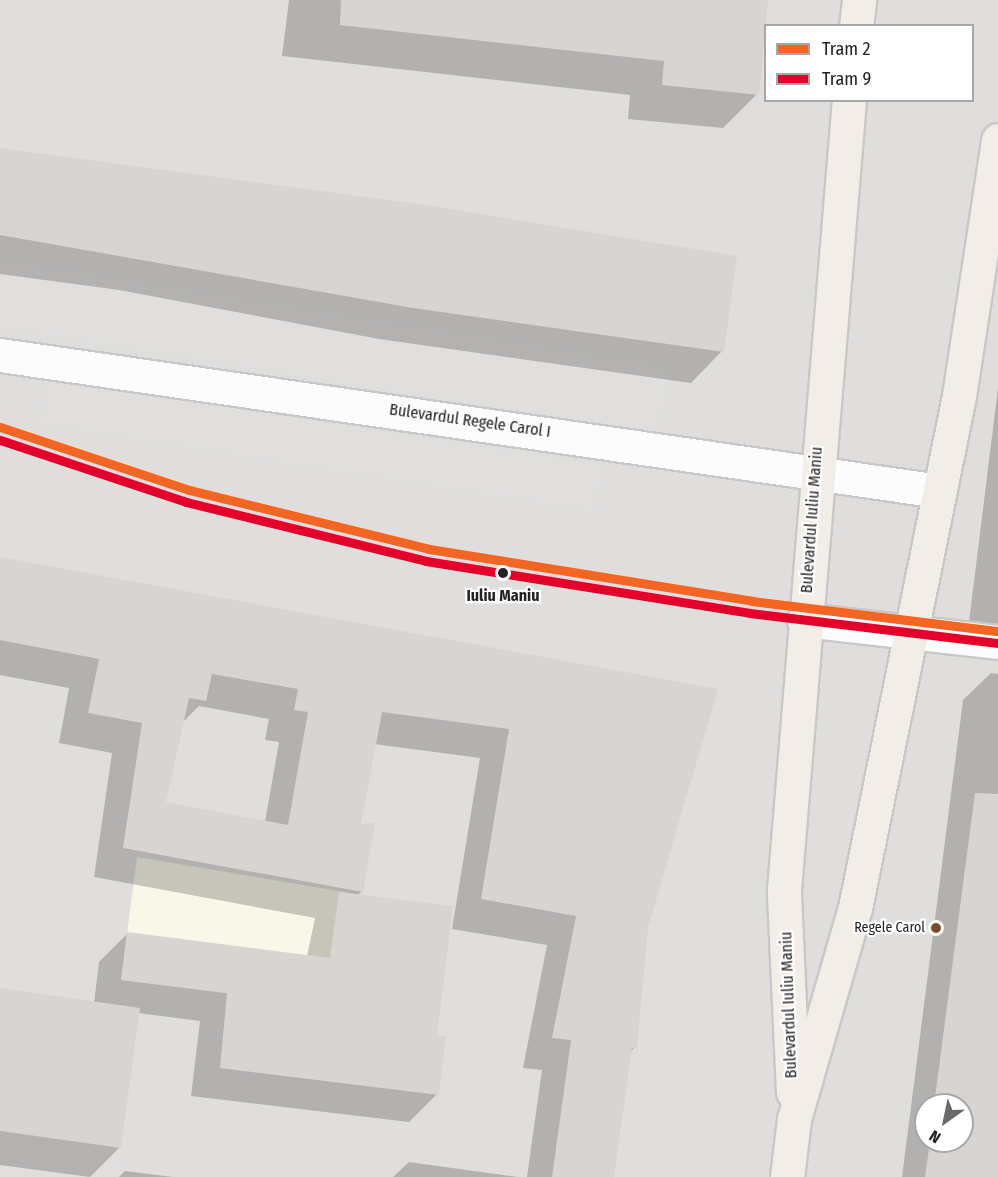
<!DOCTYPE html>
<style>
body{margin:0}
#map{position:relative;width:998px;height:1177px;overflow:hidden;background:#f0eeeb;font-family:"Fira Sans Condensed",sans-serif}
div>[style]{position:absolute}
.residential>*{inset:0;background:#dfdedc}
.education>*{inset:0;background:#f8f7e8}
.parking>*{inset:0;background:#e0dfde;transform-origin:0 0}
.shadow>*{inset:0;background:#0003}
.building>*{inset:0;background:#d7d4d2}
.roads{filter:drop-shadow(2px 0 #c9c8c7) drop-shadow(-2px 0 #c9c8c7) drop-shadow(0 2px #c9c8c7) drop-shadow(0 -2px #c9c8c7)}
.minor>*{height:33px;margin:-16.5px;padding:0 16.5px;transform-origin:16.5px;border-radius:16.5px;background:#fdfcfc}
.major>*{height:33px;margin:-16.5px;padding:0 16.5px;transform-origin:16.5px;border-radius:16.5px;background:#f3ede7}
.tram-1>*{height:9px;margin:-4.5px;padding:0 4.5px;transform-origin:4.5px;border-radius:4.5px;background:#f26522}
.tram-2>*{height:9px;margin:-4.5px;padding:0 4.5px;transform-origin:4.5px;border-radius:4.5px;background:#e4002b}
.dots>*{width:16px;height:16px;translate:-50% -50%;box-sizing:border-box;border:3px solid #fff;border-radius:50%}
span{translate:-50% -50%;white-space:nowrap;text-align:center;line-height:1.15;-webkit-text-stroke:4.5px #fff;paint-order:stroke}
.bus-label{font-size:14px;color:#222}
.right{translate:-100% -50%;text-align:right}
.street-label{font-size:16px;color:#222}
.stop-label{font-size:16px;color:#222;font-weight:700}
.legend{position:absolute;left:764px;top:24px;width:210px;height:78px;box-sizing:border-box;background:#fff;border:2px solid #a7a7a7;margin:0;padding:8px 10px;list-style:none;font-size:18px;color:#222}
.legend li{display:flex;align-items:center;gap:12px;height:30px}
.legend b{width:30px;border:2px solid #a7a7a7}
.north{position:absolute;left:914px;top:1093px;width:60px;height:60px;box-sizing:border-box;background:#fff;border:2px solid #a7a7a7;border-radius:50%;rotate:213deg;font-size:16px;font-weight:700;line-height:24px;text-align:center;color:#222}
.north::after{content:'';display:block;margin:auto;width:21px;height:27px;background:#6a6968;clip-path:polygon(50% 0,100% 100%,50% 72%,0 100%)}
</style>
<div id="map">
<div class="residential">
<div style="clip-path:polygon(evenodd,0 0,998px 0,998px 1177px,0 1177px,0 0,766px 26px,972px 26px,972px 100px,766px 100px,766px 26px,0 0,926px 1105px,962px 1105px,962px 1141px,926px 1141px,926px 1105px)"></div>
</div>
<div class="education">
<div style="clip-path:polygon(137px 857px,368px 896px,403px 1016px,121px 980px)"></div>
</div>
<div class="parking">
<div style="left:0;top:260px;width:676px;height:67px;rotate:9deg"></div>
<div style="left:48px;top:379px;width:560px;height:45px;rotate:9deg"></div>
<div style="clip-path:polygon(0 1131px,121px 1148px,117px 1177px,0 1177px)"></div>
</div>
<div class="shadow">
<div style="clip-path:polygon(289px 0,766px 0,757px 94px,723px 128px,628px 119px,630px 95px,282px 56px)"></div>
<div style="clip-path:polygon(0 150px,722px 351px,691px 383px,379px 339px,119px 290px,0 274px)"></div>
<div style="clip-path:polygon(998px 388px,998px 634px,968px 630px)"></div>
<div style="clip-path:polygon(evenodd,0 559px,717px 690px,646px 927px,635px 1047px,629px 1053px,612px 1177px,527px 1177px,542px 1070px,523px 1068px,547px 945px,452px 929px,480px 758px,374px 744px,359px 825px,362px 891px,357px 896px,436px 1037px,437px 1094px,409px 1122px,191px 1096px,200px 1021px,138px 1013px,119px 1148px,90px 1177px,0 1165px,0 990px,94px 1003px,99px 962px,127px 934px,307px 956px,315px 918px,94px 877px,112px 753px,59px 743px,69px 688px,0 675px,0 559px,199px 706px,269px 719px,265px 740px,279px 742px,265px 822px,164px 804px,181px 724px,199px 706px)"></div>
<div style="clip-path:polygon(evenodd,991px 673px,998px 674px,998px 1177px,902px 1177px,963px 700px,991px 673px,926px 1105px,962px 1105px,962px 1141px,926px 1141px,926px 1105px)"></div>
<div style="clip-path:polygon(409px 1162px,518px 1177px,393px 1177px)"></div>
<div style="clip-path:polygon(125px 1171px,173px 1177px,119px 1177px)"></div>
</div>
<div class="building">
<div style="clip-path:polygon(341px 0,768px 0,759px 95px,662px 85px,664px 61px,340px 25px)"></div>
<div style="clip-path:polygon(0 148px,426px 205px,737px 256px,724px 352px,413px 308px,0 235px)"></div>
<div style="clip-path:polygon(evenodd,0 557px,718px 689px,648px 928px,637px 1048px,632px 1048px,614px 1177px,552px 1177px,571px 1040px,552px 1038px,576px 916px,481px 899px,509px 729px,382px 712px,361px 824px,375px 823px,363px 892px,123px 848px,142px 723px,88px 713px,99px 659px,0 640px,0 557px,212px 674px,298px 689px,294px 710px,308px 712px,288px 825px,166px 802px,189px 698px,206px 701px,212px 674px)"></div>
<div style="clip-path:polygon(975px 793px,998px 794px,998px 1177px,925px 1177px,930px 1141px,962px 1141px,962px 1105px,934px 1105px)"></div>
<div style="clip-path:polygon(339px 892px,453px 906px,437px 1035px,446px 1036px,439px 1095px,220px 1068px,227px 993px,121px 980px,127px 932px,330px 958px)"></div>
<div style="clip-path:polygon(0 988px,140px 1008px,121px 1148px,0 1131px)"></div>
</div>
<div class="roads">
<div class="minor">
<div style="left:0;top:355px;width:949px;rotate:8.24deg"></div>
<div style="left:804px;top:620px;width:195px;rotate:6.5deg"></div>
</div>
<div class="major">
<div style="left:856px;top:26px;width:26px;rotate:-83deg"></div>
<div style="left:793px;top:1092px;width:202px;rotate:-92.6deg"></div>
<div style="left:784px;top:890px;width:793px;rotate:-85.3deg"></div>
<div style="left:787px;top:1177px;width:58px;rotate:-83.1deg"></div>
<div style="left:794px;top:1119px;width:220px;rotate:-73.9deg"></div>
<div style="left:855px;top:908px;width:522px;rotate:-78.52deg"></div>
<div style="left:959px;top:396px;width:259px;rotate:-81.3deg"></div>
</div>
</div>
<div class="tram-1">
<div style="left:0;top:427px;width:199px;rotate:18.4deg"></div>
<div style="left:189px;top:490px;width:247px;rotate:13.8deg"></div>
<div style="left:429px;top:549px;width:327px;rotate:9.1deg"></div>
<div style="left:752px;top:601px;width:248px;rotate:7deg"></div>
</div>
<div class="tram-2">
<div style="left:0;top:440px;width:196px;rotate:18.4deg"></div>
<div style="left:186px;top:502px;width:247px;rotate:13.8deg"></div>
<div style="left:426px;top:561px;width:328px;rotate:9.1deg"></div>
<div style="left:750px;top:613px;width:249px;rotate:6.9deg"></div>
</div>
<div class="dots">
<div style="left:503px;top:573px;background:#222"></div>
<div style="left:936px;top:928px;background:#7a4b2a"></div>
</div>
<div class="bus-label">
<span class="right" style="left:925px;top:928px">Regele Carol</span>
</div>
<div class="street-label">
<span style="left:470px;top:421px;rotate:8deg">Bulevardul Regele Carol I</span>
<span style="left:812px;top:520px;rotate:-86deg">Bulevardul Iuliu Maniu</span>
<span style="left:789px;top:1005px;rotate:-92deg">Bulevardul Iuliu Maniu</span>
</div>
<div class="stop-label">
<span style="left:503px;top:596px">Iuliu Maniu</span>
</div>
<ul class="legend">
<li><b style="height:8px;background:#f26522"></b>Tram 2</li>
<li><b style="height:8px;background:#e4002b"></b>Tram 9</li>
</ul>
<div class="north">N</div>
</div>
